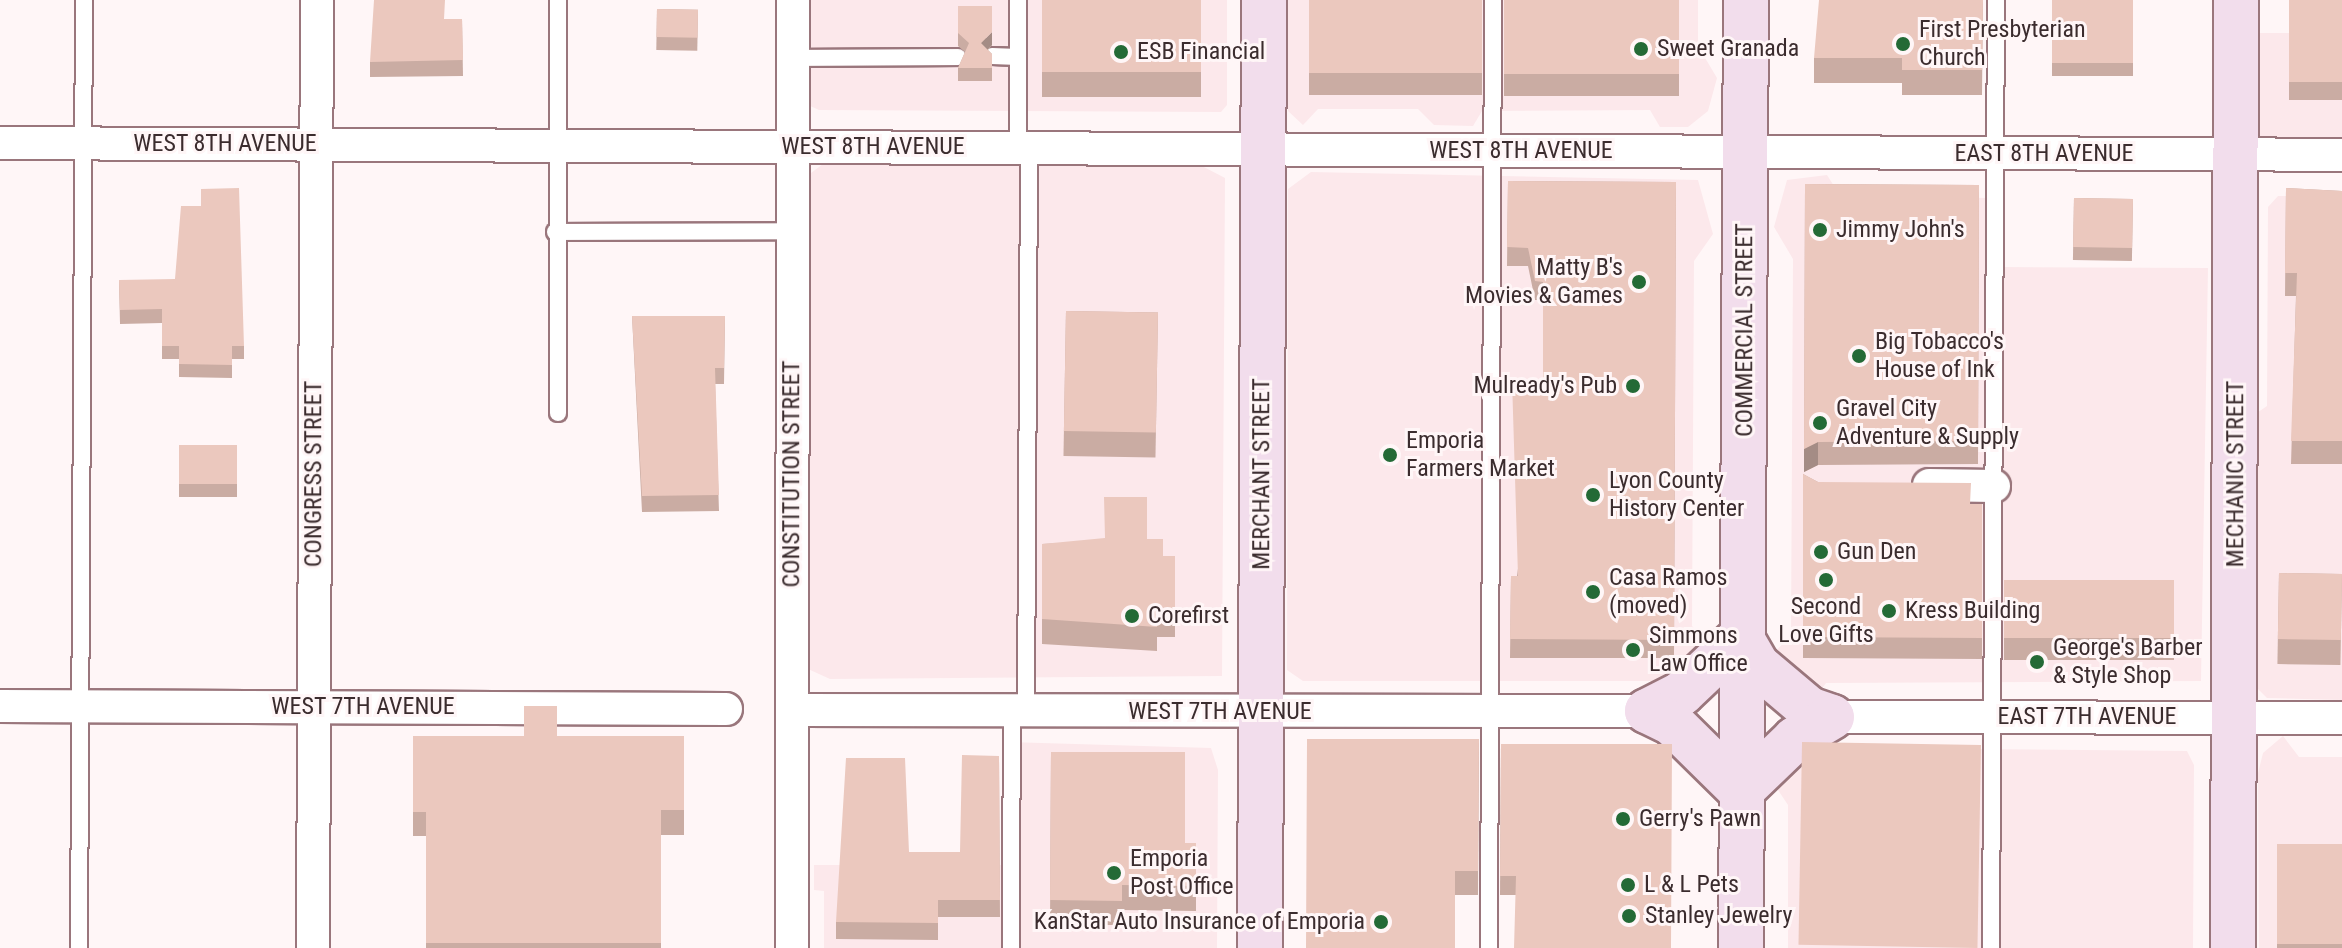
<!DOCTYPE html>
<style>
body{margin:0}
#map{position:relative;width:2342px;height:948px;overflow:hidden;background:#fff6f7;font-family:"Roboto Condensed",sans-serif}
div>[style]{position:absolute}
.built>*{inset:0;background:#fce8eb;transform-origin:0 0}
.roads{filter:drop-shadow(2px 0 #9a767c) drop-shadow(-2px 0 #9a767c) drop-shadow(0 2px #9a767c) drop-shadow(0 -2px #9a767c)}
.lane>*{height:16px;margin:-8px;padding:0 8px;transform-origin:8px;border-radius:8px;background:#fff}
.street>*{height:32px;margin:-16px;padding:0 16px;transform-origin:16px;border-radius:16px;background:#fff}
.secondary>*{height:44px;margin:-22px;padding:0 22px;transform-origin:22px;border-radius:22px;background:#f2ddec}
.wall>*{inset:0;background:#caaca3;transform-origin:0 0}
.shaded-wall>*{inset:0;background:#a48c85}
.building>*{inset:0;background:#ebc8be;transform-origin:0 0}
.dots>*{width:22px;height:22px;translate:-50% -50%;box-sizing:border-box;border:4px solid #fff6f7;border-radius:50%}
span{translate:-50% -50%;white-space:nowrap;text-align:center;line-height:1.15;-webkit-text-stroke:6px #fff6f7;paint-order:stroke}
.poi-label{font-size:24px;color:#3b2c2e}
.left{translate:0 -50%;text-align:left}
.right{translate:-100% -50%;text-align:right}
.street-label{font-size:24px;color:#3b2c2e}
</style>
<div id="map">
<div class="built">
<div style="clip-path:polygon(805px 0,1227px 0,1227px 105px,1221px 112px,819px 110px,808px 105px)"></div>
<div style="clip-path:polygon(1287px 0,1698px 0,1698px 46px,1717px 78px,1708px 111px,1688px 127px,1660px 127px,1650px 110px,1482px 111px,1473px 126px,1434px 125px,1418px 109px,1318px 109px,1303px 125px,1288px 111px)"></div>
<div style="left:2342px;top:33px;width:105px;height:92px;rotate:90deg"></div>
<div style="clip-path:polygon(823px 164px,1202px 166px,1225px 178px,1222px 676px,830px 679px,808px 669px,807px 176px)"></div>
<div style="clip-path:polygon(1311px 172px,1698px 180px,1713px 234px,1694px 261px,1692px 626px,1708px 643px,1666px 681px,1303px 681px,1287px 670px,1288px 189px)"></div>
<div style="clip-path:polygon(1827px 175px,1841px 197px,2003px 198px,2003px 267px,2208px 268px,2201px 681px,1826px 683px,1819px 693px,1773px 654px,1791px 635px,1793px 259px,1774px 227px,1787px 180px)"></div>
<div style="clip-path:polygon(2278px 196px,2342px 196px,2342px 700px,2267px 698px,2251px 682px,2248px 419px,2267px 406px,2268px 207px)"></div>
<div style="clip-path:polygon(2283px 736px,2299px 757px,2342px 757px,2342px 948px,2259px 948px,2258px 773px,2263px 753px)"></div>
<div style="clip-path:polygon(1826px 741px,1843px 759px,1966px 749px,2187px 751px,2194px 765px,2193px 948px,1788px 948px,1788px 805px,1772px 781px)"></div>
<div style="clip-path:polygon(1007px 742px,1211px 748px,1218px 770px,1217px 948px,824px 948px,824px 891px,814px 890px,814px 865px,1006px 865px)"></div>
</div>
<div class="roads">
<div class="lane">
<div style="left:558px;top:0;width:413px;rotate:90deg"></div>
<div style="left:1018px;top:0;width:148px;rotate:90deg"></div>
<div style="left:992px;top:56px;width:26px;rotate:2deg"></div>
<div style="left:793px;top:58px;width:165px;rotate:-0.3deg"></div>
<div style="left:555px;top:232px;width:236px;rotate:-0.2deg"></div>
<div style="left:1026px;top:711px;width:563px;rotate:-89.69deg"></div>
<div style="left:79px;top:948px;width:948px;rotate:-89.7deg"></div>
<div style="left:1011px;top:948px;width:237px;rotate:-89.8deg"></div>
<div style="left:1489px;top:948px;width:948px;rotate:-89.76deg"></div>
<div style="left:1991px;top:948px;width:948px;rotate:-89.7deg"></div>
</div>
<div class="street">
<div style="left:0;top:143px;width:2342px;rotate:0.29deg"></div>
<div style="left:1929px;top:485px;width:65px;rotate:0.9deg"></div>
<div style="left:0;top:706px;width:726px;rotate:0.24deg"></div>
<div style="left:793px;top:710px;width:854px;rotate:0.07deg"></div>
<div style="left:1832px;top:717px;width:510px;rotate:0.11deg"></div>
<div style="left:313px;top:948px;width:948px;rotate:-89.76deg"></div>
<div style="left:792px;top:948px;width:948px;rotate:-89.94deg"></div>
</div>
<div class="secondary">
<div style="left:1647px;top:711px;width:39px;rotate:-27deg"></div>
<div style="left:1682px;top:693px;width:81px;rotate:-43.5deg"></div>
<div style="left:1741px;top:637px;width:32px;rotate:60deg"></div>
<div style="left:1757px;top:665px;width:68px;rotate:40.2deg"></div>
<div style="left:1809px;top:709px;width:24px;rotate:19deg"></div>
<div style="left:1647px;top:711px;width:28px;rotate:26deg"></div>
<div style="left:1672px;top:723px;width:97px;rotate:44.6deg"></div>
<div style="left:1741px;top:791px;width:75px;rotate:-43.9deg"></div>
<div style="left:1795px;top:739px;width:43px;rotate:-30.7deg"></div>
<div style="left:1260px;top:948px;width:948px;rotate:-89.76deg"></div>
<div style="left:1741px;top:948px;width:948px;rotate:-89.7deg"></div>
<div style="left:2233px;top:948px;width:948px;rotate:-89.82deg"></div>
</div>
</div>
<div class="wall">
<div style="left:1042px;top:0;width:159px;height:97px"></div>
<div style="left:1309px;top:0;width:173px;height:95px"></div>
<div style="left:1504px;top:0;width:175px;height:96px"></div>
<div style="clip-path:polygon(1983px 0,1982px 95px,1902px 95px,1902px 83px,1814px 83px,1814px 58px)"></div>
<div style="left:2052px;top:0;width:81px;height:76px"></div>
<div style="left:2289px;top:0;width:53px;height:100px"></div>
<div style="clip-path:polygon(958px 6px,992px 45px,988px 50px,992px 54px,992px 81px,958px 81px,958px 68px,965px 52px,958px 46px)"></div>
<div style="left:657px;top:9px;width:41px;height:41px;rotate:1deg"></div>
<div style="clip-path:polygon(445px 19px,462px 19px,463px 76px,370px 77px,370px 62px)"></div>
<div style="clip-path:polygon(1508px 181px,1676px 182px,1674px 658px,1510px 658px,1511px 576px,1517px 576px,1543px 380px,1543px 300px,1535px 300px,1528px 266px,1507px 266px)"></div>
<div style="clip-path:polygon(1805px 184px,1979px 185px,1978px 464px,1818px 465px,1804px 472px)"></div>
<div style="clip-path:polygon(2286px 188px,2342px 191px,2342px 464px,2291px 464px,2296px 296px,2285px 296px)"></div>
<div style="left:2074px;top:198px;width:59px;height:62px;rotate:1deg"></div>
<div style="clip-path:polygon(119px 280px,244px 346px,244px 359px,232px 359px,232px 378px,179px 377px,179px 359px,162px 359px,162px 323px,120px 324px)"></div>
<div style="left:1066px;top:311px;width:92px;height:145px;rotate:1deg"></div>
<div style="clip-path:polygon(632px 316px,725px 316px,724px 384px,715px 384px,719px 511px,642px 512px)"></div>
<div style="left:179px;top:445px;width:58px;height:52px"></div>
<div style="clip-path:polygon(1803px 474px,1818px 482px,1971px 504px,1982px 505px,1982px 659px,1803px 658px)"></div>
<div style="clip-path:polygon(1147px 539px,1163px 556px,1175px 556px,1175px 637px,1157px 637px,1157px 651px,1042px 644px,1042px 544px)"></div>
<div style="left:2279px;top:573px;width:63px;height:91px;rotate:1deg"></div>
<div style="left:2004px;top:580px;width:170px;height:80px"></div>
<div style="clip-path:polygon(413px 736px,684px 736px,684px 835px,661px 835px,661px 948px,426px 948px,426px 836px,413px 836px)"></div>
<div style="clip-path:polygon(1307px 739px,1479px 739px,1478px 895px,1455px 895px)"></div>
<div style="clip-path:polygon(1501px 744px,1672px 744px,1516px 895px,1500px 895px)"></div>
<div style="clip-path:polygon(1051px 752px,1185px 843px,1196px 843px,1196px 911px,1122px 910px,1122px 925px,1050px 925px)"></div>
<div style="clip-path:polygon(999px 756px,1000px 917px,938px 917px,938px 940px,836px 939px,836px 922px,909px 852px,960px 852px)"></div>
<div style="left:2277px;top:844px;width:65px;height:104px"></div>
</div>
<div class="shaded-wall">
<div style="clip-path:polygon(992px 32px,992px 45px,981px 56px,981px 43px)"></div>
<div style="clip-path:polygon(1818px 442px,1818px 465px,1804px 472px,1804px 449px)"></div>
</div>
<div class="building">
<div style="clip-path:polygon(374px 0,445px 0,444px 19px,462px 19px,463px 60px,370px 62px)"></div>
<div style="left:1042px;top:0;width:159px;height:72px"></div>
<div style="left:1309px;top:0;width:173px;height:73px"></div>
<div style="left:1504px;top:0;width:175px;height:74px"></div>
<div style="clip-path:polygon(1819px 0,1983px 0,1982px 70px,1902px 70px,1902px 58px,1814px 58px)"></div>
<div style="left:2052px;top:0;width:81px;height:63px"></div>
<div style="left:2289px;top:0;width:53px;height:82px"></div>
<div style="clip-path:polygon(958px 6px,992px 6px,992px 32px,981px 43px,992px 54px,992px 68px,958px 68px,969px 43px,958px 33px)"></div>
<div style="left:657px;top:9px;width:41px;height:28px;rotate:1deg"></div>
<div style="clip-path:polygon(1508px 181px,1676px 182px,1674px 640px,1510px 639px,1511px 576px,1518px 576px,1512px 380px,1543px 380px,1543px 282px,1535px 281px,1528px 248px,1507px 247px)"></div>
<div style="clip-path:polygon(1805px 184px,1979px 185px,1978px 441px,1818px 442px,1804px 449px)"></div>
<div style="clip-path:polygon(239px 188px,244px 346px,232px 346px,232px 365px,179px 364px,179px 346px,162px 346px,162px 309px,120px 310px,119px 280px,175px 279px,181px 206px,201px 206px,201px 189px)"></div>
<div style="clip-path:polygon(2286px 188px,2342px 191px,2342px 441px,2291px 441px,2297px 273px,2285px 273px)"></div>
<div style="left:2074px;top:198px;width:59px;height:49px;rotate:1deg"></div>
<div style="left:1066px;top:311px;width:92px;height:120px;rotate:1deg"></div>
<div style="clip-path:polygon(632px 316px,725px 316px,724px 368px,715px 368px,719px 495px,642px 496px)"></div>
<div style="left:179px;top:445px;width:58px;height:39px"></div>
<div style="clip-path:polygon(1803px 474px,1818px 482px,1971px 483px,1970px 504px,1982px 504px,1982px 638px,1803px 637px)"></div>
<div style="clip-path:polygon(1104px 497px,1147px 497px,1147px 539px,1163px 539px,1163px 556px,1175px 556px,1175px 612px,1157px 612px,1157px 627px,1042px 619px,1042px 544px,1105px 538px)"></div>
<div style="left:2279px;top:573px;width:63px;height:66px;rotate:1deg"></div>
<div style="left:2004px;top:580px;width:170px;height:58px"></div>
<div style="clip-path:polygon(524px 706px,557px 706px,557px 736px,684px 736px,684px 810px,661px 810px,661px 943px,426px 943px,426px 812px,413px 812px,413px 736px,524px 736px)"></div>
<div style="clip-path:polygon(1307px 739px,1479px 739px,1478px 871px,1455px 871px,1455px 948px,1306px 948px)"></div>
<div style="clip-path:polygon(1501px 744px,1672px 744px,1671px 948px,1514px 948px,1516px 876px,1500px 876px)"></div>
<div style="left:1981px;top:745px;width:203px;height:179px;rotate:91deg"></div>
<div style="clip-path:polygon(1051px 752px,1185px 752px,1185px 843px,1196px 843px,1196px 886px,1122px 885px,1122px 901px,1050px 900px)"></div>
<div style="clip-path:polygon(962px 755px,999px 756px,1000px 900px,938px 900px,938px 923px,836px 922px,846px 758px,905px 758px,909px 852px,960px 852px)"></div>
<div style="left:2277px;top:844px;width:65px;height:100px"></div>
</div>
<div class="dots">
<div style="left:1903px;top:44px;background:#246a36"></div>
<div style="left:1641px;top:49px;background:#246a36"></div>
<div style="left:1121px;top:52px;background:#246a36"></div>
<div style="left:1820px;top:230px;background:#246a36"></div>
<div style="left:1639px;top:282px;background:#246a36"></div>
<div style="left:1859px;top:356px;background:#246a36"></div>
<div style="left:1633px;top:386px;background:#246a36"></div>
<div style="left:1820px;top:423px;background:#246a36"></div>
<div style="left:1390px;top:455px;background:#246a36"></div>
<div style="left:1593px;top:495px;background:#246a36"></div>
<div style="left:1821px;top:552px;background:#246a36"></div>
<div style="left:1826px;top:580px;background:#246a36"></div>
<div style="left:1593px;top:592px;background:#246a36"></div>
<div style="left:1889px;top:611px;background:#246a36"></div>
<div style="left:1132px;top:616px;background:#246a36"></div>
<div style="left:1633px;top:650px;background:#246a36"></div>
<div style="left:2037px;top:662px;background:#246a36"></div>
<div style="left:1623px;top:819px;background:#246a36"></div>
<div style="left:1114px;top:873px;background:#246a36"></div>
<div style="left:1628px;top:885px;background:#246a36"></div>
<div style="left:1629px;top:916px;background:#246a36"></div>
<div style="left:1381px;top:922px;background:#246a36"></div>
</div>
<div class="poi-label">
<span class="left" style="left:1919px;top:44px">First Presbyterian<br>Church</span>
<span class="left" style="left:1657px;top:49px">Sweet Granada</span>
<span class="left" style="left:1137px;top:52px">ESB Financial</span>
<span class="left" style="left:1836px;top:230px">Jimmy John's</span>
<span class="right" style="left:1623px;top:282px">Matty B's<br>Movies &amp; Games</span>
<span class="left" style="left:1875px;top:356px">Big Tobacco's<br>House of Ink</span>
<span class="right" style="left:1617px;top:386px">Mulready's Pub</span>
<span class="left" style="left:1836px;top:423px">Gravel City<br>Adventure &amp; Supply</span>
<span class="left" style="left:1406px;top:455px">Emporia<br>Farmers Market</span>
<span class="left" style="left:1609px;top:495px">Lyon County<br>History Center</span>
<span class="left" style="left:1837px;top:552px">Gun Den</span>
<span class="left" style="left:1609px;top:592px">Casa Ramos<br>(moved)</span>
<span style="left:1826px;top:621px">Second<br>Love Gifts</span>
<span class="left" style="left:1905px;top:611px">Kress Building</span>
<span class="left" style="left:1148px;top:616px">Corefirst</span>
<span class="left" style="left:1649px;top:650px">Simmons<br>Law Office</span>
<span class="left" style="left:2053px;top:662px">George's Barber<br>&amp; Style Shop</span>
<span class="left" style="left:1639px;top:819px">Gerry's Pawn</span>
<span class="left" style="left:1130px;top:873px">Emporia<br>Post Office</span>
<span class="left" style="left:1644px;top:885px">L &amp; L Pets</span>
<span class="left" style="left:1645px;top:916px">Stanley Jewelry</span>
<span class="right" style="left:1365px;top:922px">KanStar Auto Insurance of Emporia</span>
</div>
<div class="street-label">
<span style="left:225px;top:144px">WEST 8TH AVENUE</span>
<span style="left:873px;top:147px">WEST 8TH AVENUE</span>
<span style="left:1521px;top:151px">WEST 8TH AVENUE</span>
<span style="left:2044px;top:154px">EAST 8TH AVENUE</span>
<span style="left:1745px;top:330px;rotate:-90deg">COMMERCIAL STREET</span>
<span style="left:314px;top:474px;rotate:-90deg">CONGRESS STREET</span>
<span style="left:792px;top:474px;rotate:-90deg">CONSTITUTION STREET</span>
<span style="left:1262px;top:474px;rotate:-90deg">MERCHANT STREET</span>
<span style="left:2236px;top:474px;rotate:-90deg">MECHANIC STREET</span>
<span style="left:363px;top:707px">WEST 7TH AVENUE</span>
<span style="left:1220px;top:712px">WEST 7TH AVENUE</span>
<span style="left:2087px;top:717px">EAST 7TH AVENUE</span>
</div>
</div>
